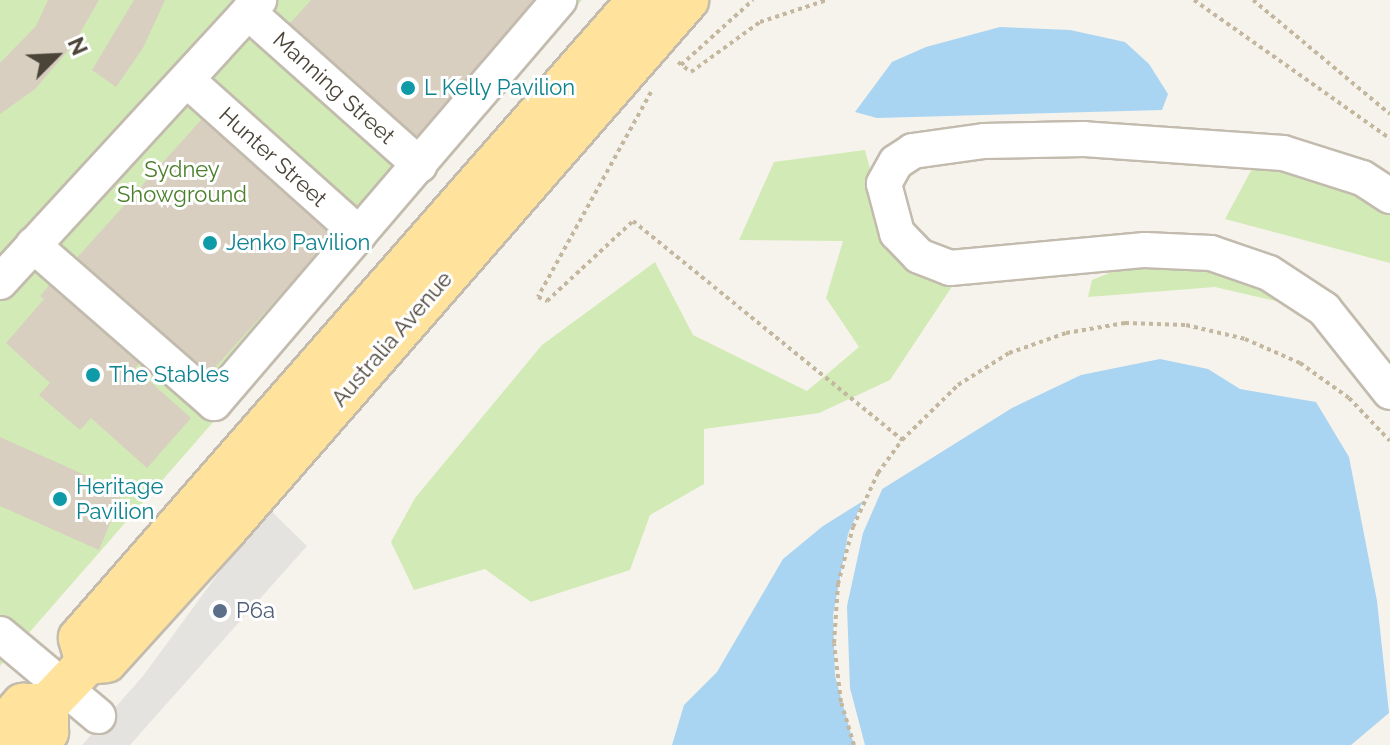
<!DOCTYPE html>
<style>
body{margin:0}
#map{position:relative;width:1390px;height:745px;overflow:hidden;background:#f6f3ec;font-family:Raleway,sans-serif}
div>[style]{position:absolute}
.green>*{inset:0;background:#d2eab5}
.parking>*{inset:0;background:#e5e3e0}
.water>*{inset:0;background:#a9d4f2}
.pier>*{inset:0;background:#f6f3ec}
.building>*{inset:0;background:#d8cfc1;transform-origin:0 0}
.path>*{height:4px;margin-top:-2px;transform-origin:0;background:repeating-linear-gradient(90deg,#c4b79f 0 4px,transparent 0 8px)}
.roads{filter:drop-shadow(2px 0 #c2bbae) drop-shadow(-2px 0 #c2bbae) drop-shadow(0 2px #c2bbae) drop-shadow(0 -2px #c2bbae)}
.minor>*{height:34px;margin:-17px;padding:0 17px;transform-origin:17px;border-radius:17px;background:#fff}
.major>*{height:42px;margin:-21px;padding:0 21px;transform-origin:21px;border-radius:21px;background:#ffe39c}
.dots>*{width:22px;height:22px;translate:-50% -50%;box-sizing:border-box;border:4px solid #fff;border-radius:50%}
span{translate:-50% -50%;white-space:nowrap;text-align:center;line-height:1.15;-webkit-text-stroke:6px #fff;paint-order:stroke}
.street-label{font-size:22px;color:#4b4439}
.culture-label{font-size:22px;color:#0d838f}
.left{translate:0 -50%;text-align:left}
.park-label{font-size:22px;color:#4a7f2a}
.service-label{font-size:22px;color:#4e5e75}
.north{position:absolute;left:16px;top:16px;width:80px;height:80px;-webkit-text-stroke:6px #fff;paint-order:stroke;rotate:66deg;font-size:22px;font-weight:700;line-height:32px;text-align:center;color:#4b4439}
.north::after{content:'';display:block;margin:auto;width:28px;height:36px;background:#4b4439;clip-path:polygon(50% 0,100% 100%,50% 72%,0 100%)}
</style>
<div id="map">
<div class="green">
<div style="clip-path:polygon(0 0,582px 0,0 666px)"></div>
<div style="clip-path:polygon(865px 150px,891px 246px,957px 279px,890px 380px,819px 413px,704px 429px,704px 484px,650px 515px,630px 570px,531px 602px,485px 569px,414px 590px,391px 542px,415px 498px,542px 345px,655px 262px,693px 335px,807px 391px,859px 347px,826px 298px,843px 241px,739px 240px,774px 162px)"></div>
<div style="clip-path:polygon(1254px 165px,1318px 171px,1390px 204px,1390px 263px,1225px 219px)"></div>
<div style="clip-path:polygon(1144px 259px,1236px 271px,1293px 305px,1215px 287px,1088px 297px,1092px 280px)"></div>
</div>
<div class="parking">
<div style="clip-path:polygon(267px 507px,307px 546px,130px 745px,82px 745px,143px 676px)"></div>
</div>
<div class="water">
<div style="clip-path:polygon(1000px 27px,1070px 30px,1125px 42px,1149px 64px,1168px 94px,1162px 110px,877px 118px,855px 112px,892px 62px,926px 47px)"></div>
<div style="clip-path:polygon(1160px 359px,1208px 369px,1240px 389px,1316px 402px,1349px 457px,1377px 601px,1389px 713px,1351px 745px,672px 745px,684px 705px,717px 672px,783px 559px,823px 526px,1012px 408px,1081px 375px)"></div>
</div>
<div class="pier">
<div style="clip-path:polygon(884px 485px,863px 533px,847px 606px,850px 688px,865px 745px,854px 745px,835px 676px,833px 615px,848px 534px,865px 496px)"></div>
</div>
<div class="building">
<div style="clip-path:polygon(48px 0,99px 0,73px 45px,35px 89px,0 114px,0 63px,36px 26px)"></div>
<div style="clip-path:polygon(134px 0,165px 0,143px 48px,116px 87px,92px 70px)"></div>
<div style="clip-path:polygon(311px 0,538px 0,415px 146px,284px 30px)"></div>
<div style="left:210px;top:110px;width:176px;height:202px;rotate:42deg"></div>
<div style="clip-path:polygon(52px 282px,146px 356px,135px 368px,191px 418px,147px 468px,91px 418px,80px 430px,39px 395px,50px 383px,6px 343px,44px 299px,40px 296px)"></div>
<div style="clip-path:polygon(0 437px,123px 492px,99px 550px,0 506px)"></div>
</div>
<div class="path">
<div style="left:1194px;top:0;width:240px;rotate:35.3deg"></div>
<div style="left:1253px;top:0;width:178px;rotate:39.8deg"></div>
<div style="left:678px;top:62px;width:16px;rotate:38deg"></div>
<div style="left:691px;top:72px;width:85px;rotate:-35.9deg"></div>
<div style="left:760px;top:22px;width:71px;rotate:-18.2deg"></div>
<div style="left:681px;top:65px;width:97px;rotate:-42.1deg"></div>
<div style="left:651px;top:92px;width:234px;rotate:118.9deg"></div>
<div style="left:538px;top:297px;width:10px;rotate:24deg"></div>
<div style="left:547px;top:301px;width:117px;rotate:-42.9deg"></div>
<div style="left:633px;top:221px;width:347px;rotate:39.1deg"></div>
<div style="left:854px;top:745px;width:45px;rotate:-106.8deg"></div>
<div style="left:841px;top:702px;width:59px;rotate:-96.8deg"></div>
<div style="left:834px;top:643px;width:59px;rotate:-86.1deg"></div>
<div style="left:838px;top:584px;width:59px;rotate:-75.3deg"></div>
<div style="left:853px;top:527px;width:60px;rotate:-65.2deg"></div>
<div style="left:878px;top:473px;width:41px;rotate:-54deg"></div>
<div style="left:902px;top:440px;width:78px;rotate:-44.5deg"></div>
<div style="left:958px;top:385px;width:60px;rotate:-32.1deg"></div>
<div style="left:1009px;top:353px;width:60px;rotate:-19.3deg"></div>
<div style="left:1066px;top:333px;width:60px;rotate:-9.6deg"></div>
<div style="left:1125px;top:323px;width:61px;rotate:1.9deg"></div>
<div style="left:1186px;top:325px;width:61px;rotate:13.3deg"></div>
<div style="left:1245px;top:339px;width:60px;rotate:23.6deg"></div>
<div style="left:1300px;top:363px;width:60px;rotate:35.5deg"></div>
<div style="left:1349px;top:398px;width:59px;rotate:46.4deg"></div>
</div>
<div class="roads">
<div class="minor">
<div style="left:248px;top:12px;width:230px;rotate:41.7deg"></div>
<div style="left:187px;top:80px;width:231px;rotate:41.8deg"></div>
<div style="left:1390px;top:196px;width:33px;rotate:-147deg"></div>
<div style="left:1362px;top:178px;width:83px;rotate:-162.4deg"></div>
<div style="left:1283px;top:153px;width:199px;rotate:-176deg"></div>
<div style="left:1084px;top:139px;width:100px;rotate:178.9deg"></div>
<div style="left:984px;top:141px;width:72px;rotate:172deg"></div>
<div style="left:913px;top:151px;width:20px;rotate:147deg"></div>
<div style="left:896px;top:162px;width:25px;rotate:119deg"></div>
<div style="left:884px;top:184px;width:51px;rotate:75.1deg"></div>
<div style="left:897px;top:233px;width:32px;rotate:46deg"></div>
<div style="left:919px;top:256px;width:33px;rotate:21deg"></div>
<div style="left:950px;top:268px;width:196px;rotate:-5.3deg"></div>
<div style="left:1145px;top:250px;width:66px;rotate:2.6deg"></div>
<div style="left:1211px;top:253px;width:61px;rotate:19deg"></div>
<div style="left:1269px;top:273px;width:66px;rotate:33.2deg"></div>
<div style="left:1324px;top:309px;width:106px;rotate:51.5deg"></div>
<div style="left:33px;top:245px;width:240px;rotate:41.1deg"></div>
<div style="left:214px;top:403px;width:531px;rotate:-49.43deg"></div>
<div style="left:0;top:282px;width:383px;rotate:-47.4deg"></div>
<div style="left:0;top:634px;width:128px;rotate:39.9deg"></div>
</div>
<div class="major">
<div style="left:87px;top:663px;width:26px;rotate:-106deg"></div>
<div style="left:80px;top:638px;width:848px;rotate:-48.78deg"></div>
<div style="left:0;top:731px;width:35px;rotate:-49deg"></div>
<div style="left:23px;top:705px;width:24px"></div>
<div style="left:35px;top:745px;width:18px;rotate:-47deg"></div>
<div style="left:47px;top:732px;width:27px;rotate:-90deg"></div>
<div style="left:47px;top:705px;width:58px;rotate:-46.4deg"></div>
<div style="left:87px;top:663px;width:19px;rotate:-6deg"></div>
<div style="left:106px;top:661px;width:176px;rotate:-47.8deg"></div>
<div style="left:224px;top:531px;width:705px;rotate:-48.91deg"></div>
</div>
</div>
<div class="dots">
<div style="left:408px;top:88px;background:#0f9aa8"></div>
<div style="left:210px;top:243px;background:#0f9aa8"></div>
<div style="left:93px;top:375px;background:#0f9aa8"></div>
<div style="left:60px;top:499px;background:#0f9aa8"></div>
<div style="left:220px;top:611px;background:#5c6f8a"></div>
</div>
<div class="street-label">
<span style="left:334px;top:88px;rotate:42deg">Manning Street</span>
<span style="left:273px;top:157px;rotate:42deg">Hunter Street</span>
<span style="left:392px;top:339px;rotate:-49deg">Australia Avenue</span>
</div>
<div class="culture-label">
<span class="left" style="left:424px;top:88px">L Kelly Pavilion</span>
<span class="left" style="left:226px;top:243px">Jenko Pavilion</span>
<span class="left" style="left:109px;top:375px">The Stables</span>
<span class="left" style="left:76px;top:499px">Heritage<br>Pavilion</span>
</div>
<div class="park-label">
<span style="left:182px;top:182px">Sydney<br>Showground</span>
</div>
<div class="service-label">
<span class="left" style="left:236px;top:611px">P6a</span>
</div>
<div class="north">N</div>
</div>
